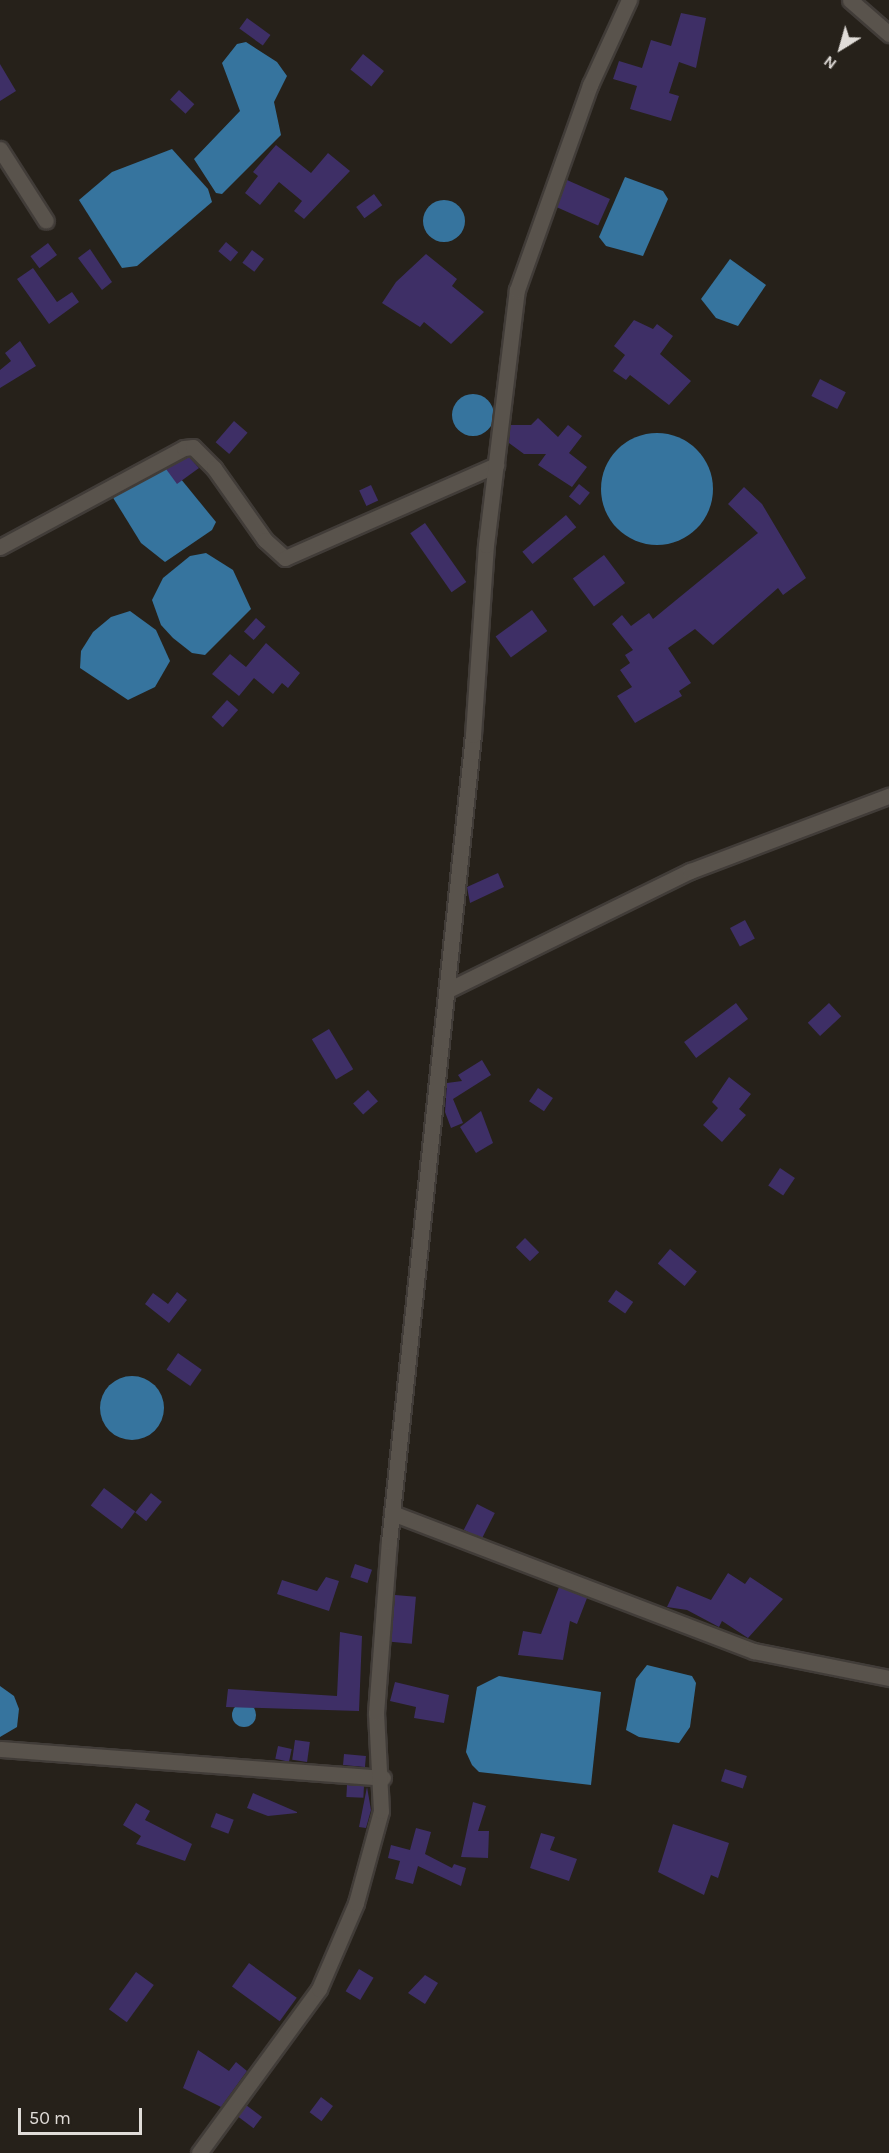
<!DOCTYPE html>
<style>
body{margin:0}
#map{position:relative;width:889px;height:2153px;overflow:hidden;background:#26211a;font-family:Karla,sans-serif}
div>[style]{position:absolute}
.water>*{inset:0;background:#36749e}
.round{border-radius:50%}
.building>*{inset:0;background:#3e2f66;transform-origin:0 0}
.roads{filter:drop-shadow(2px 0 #413c38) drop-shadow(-2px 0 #413c38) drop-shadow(0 2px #413c38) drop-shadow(0 -2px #413c38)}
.minor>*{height:15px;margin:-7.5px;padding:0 7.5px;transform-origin:7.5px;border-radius:7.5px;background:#59534c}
.tertiary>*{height:15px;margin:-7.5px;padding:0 7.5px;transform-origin:7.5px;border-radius:7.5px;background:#59534c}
span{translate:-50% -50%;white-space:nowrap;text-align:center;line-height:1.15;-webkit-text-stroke:5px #26211a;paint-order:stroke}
.north{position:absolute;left:811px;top:18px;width:60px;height:60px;-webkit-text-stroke:4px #26211a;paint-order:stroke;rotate:217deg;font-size:16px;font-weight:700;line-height:24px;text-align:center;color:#e0dcd8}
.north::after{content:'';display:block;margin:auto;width:21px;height:27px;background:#e0dcd8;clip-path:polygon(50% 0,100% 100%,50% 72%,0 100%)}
.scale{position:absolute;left:18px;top:2108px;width:124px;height:27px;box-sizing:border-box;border:3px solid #e0dcd8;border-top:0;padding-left:8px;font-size:18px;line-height:21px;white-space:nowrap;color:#e0dcd8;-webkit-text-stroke:4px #26211a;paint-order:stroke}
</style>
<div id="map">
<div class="water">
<div style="clip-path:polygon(246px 42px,277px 62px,287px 76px,274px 102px,281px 135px,222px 194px,216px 193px,194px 159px,240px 111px,222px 63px,237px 44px)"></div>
<div style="clip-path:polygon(172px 149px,208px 189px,212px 202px,137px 266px,122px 268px,79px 200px,112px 172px)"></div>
<div style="clip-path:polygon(625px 177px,663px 191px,668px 199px,643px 256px,606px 246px,599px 237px)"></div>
<div class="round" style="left:423px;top:200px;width:42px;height:42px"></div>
<div style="clip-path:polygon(730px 259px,766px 285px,738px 326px,716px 318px,701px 299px)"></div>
<div class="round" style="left:452px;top:394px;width:42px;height:42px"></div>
<div class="round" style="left:601px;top:433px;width:112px;height:112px"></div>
<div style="clip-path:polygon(167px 462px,216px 522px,212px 530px,165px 562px,141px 543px,112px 496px)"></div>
<div style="clip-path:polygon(206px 553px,233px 570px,251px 609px,205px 655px,192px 653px,173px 638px,161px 625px,152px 600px,163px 578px,190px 556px)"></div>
<div style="clip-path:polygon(130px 611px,156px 630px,170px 661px,155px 687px,128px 700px,80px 668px,81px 651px,93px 632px,111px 617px)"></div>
<div class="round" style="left:100px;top:1376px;width:64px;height:64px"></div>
<div style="clip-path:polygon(647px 1665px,692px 1676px,696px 1683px,690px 1727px,679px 1743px,639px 1737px,626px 1730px,636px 1679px)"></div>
<div style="clip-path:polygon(499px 1676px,601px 1692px,591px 1785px,479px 1772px,472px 1765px,466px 1752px,477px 1687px)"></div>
<div style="clip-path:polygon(0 1686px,14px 1696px,19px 1709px,17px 1727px,0 1737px)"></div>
<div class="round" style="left:232px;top:1703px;width:24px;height:24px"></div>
</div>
<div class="building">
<div style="clip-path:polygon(681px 13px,706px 18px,696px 68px,679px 62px,669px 93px,679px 96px,671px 121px,630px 109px,637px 86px,613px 79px,619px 61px,642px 68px,651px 40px,671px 46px)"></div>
<div style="left:247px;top:18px;width:29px;height:13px;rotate:36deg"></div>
<div style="left:363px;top:54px;width:27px;height:20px;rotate:39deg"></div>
<div style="clip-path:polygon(0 64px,16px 91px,0 101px)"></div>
<div style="left:179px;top:90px;width:21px;height:13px;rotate:43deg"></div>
<div style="clip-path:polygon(276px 145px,311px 173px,328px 153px,350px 171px,304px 219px,294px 211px,302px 201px,279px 182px,260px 205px,245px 193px,258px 176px,253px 172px)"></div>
<div style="left:567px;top:180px;width:47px;height:29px;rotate:24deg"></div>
<div style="left:374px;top:194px;width:14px;height:22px;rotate:54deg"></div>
<div style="left:226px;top:242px;width:16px;height:12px;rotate:40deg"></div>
<div style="left:48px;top:243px;width:15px;height:22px;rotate:53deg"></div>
<div style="clip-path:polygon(90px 249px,112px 282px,102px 290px,78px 258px)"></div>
<div style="left:252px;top:250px;width:15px;height:16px;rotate:37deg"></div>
<div style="clip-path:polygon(426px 254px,457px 279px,452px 286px,484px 312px,451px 344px,424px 322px,420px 327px,382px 303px,396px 282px)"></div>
<div style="clip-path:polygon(33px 268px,57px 302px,72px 292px,79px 302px,49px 324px,17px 279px)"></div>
<div style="clip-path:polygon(634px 320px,653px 329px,657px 324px,673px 336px,660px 354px,691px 381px,669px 405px,630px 375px,626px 380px,613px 371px,625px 355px,614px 346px)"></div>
<div style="clip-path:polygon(20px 341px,36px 366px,0 388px,0 370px,11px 361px,5px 353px)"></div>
<div style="left:820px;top:379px;width:29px;height:19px;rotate:27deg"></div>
<div style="clip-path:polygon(538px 418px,558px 437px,568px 425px,582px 436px,569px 453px,587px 467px,572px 487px,538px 465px,546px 454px,524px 454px,509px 443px,510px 425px,531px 425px)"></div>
<div style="left:234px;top:421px;width:18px;height:28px;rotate:41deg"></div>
<div style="clip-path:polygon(189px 457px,199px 468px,177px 484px,166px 469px)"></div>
<div style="left:579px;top:484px;width:14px;height:16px;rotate:39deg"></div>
<div style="left:371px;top:485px;width:17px;height:13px;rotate:65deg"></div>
<div style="clip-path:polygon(744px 487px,762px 504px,806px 578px,783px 595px,778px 588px,713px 645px,695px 629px,668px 648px,691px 683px,679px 691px,682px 696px,635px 723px,617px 696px,632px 687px,620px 670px,630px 663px,625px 655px,633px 650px,612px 624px,622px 615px,631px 626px,649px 613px,653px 619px,758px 533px,728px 504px)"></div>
<div style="left:566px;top:515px;width:16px;height:57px;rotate:50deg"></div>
<div style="left:425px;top:523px;width:72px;height:18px;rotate:55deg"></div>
<div style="left:604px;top:555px;width:35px;height:39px;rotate:53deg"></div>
<div style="left:532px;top:610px;width:26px;height:45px;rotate:54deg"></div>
<div style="left:256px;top:618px;width:13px;height:18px;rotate:42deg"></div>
<div style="clip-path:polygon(266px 643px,300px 673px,288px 688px,282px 683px,273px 694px,254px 678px,239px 696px,212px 674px,230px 654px,246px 667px)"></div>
<div style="left:227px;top:700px;width:15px;height:23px;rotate:42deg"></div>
<div style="clip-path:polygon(498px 873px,504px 887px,470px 903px,467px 887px)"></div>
<div style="left:745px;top:920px;width:21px;height:17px;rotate:62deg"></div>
<div style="left:736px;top:1003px;width:20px;height:65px;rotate:53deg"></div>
<div style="left:829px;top:1003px;width:18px;height:29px;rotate:47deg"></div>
<div style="left:329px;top:1029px;width:47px;height:20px;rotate:59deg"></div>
<div style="clip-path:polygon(482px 1060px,491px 1075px,453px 1099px,463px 1123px,451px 1128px,445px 1112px,447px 1083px,462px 1081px,458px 1075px)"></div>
<div style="clip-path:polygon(729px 1077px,751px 1094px,739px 1109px,746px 1115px,722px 1142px,703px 1125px,718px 1108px,712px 1102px)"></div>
<div style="left:538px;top:1088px;width:18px;height:16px;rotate:34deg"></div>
<div style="left:368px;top:1090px;width:15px;height:20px;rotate:48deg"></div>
<div style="clip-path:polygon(481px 1111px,493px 1143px,476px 1153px,460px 1127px)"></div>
<div style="left:780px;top:1168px;width:18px;height:21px;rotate:34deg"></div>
<div style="left:525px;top:1238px;width:20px;height:13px;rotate:45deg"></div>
<div style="left:670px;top:1249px;width:35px;height:19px;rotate:40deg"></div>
<div style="left:616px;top:1290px;width:21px;height:14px;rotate:35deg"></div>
<div style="clip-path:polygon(177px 1292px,187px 1300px,169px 1323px,145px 1304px,153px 1293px,168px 1304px)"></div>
<div style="left:178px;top:1353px;width:29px;height:20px;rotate:35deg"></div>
<div style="left:104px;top:1488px;width:39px;height:22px;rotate:37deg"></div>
<div style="left:151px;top:1493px;width:14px;height:25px;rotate:39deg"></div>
<div style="left:477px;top:1504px;width:20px;height:29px;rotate:27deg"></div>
<div style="left:355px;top:1564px;width:18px;height:14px;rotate:19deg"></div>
<div style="clip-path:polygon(728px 1573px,745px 1584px,750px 1577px,783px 1599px,748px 1638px,722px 1621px,719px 1627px,687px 1610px,667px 1607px,677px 1586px,711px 1600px)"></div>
<div style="clip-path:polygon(326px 1577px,339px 1581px,329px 1611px,277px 1594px,282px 1580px,317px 1591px)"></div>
<div style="clip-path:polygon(559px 1587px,587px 1598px,577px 1624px,570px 1621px,563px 1660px,518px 1655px,523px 1631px,541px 1634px)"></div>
<div style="left:395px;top:1595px;width:21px;height:47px;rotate:5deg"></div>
<div style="clip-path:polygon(340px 1632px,362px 1636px,359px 1711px,226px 1707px,228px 1689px,337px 1696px)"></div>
<div style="clip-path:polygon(395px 1682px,449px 1695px,444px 1723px,414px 1718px,416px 1707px,390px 1701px)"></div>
<div style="left:295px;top:1740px;width:15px;height:20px;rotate:8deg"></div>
<div style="left:278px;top:1746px;width:14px;height:13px;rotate:12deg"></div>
<div style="left:344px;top:1754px;width:22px;height:11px;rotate:5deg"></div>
<div style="left:725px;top:1769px;width:23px;height:13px;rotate:18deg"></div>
<div style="left:347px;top:1785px;width:17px;height:12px;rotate:3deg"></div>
<div style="clip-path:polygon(367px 1787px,371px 1810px,366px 1828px,359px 1827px)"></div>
<div style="clip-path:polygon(253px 1793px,297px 1812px,297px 1813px,268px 1816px,247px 1808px)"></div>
<div style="clip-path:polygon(473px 1802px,486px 1806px,478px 1831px,489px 1831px,488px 1858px,461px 1857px)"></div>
<div style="clip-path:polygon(136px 1803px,150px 1811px,145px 1820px,192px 1844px,185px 1861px,136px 1844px,141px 1836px,123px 1825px)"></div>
<div style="left:216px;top:1813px;width:19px;height:15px;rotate:21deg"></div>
<div style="clip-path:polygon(673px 1824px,729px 1843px,718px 1878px,711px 1875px,704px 1895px,658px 1872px)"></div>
<div style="clip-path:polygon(416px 1828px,431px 1832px,425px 1854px,452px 1868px,454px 1864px,466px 1868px,461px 1886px,418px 1866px,413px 1884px,395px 1879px,400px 1861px,388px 1858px,391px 1845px,410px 1850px)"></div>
<div style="clip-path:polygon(541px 1833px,555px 1837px,550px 1850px,577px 1859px,569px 1881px,530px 1868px)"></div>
<div style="left:249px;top:1963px;width:59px;height:29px;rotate:36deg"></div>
<div style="left:359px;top:1969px;width:17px;height:26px;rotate:31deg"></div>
<div style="left:136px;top:1972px;width:22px;height:46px;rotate:36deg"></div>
<div style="clip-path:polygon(425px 1975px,438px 1983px,425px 2004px,408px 1993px)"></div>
<div style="clip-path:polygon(198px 2050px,229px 2071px,236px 2062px,247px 2071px,221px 2107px,183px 2088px)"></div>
<div style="left:321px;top:2097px;width:15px;height:19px;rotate:37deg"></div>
<div style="left:246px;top:2105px;width:20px;height:14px;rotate:37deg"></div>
</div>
<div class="roads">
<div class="minor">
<div style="left:850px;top:0;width:52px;rotate:41.1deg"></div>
<div style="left:0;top:149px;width:85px;rotate:57.4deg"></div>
<div style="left:0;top:547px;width:209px;rotate:-28.3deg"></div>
<div style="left:184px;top:448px;width:9px;rotate:-6deg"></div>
<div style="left:193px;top:447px;width:30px;rotate:45deg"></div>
<div style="left:214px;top:468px;width:88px;rotate:54.7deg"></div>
<div style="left:265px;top:540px;width:27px;rotate:42deg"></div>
<div style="left:285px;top:558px;width:231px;rotate:-23.8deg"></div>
<div style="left:448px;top:990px;width:270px;rotate:-26.2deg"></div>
<div style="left:690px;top:871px;width:213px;rotate:-20.7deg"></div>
<div style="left:392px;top:1513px;width:387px;rotate:20.9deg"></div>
<div style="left:754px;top:1651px;width:138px;rotate:11.3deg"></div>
<div style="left:0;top:1749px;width:384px;rotate:4.3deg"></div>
</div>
<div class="tertiary">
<div style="left:199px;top:2153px;width:203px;rotate:-53.8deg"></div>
<div style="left:319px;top:1989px;width:94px;rotate:-66.7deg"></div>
<div style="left:356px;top:1903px;width:95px;rotate:-74.8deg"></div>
<div style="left:381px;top:1811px;width:98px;rotate:-92.9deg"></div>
<div style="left:376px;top:1713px;width:171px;rotate:-85.7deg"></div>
<div style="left:389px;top:1542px;width:811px;rotate:-84.06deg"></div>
<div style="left:473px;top:735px;width:190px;rotate:-86.1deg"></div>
<div style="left:486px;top:545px;width:257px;rotate:-83.1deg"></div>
<div style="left:517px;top:290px;width:218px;rotate:-70.4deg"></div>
<div style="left:590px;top:85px;width:94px;rotate:-65.4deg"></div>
</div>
</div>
<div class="north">N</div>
<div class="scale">50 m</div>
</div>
